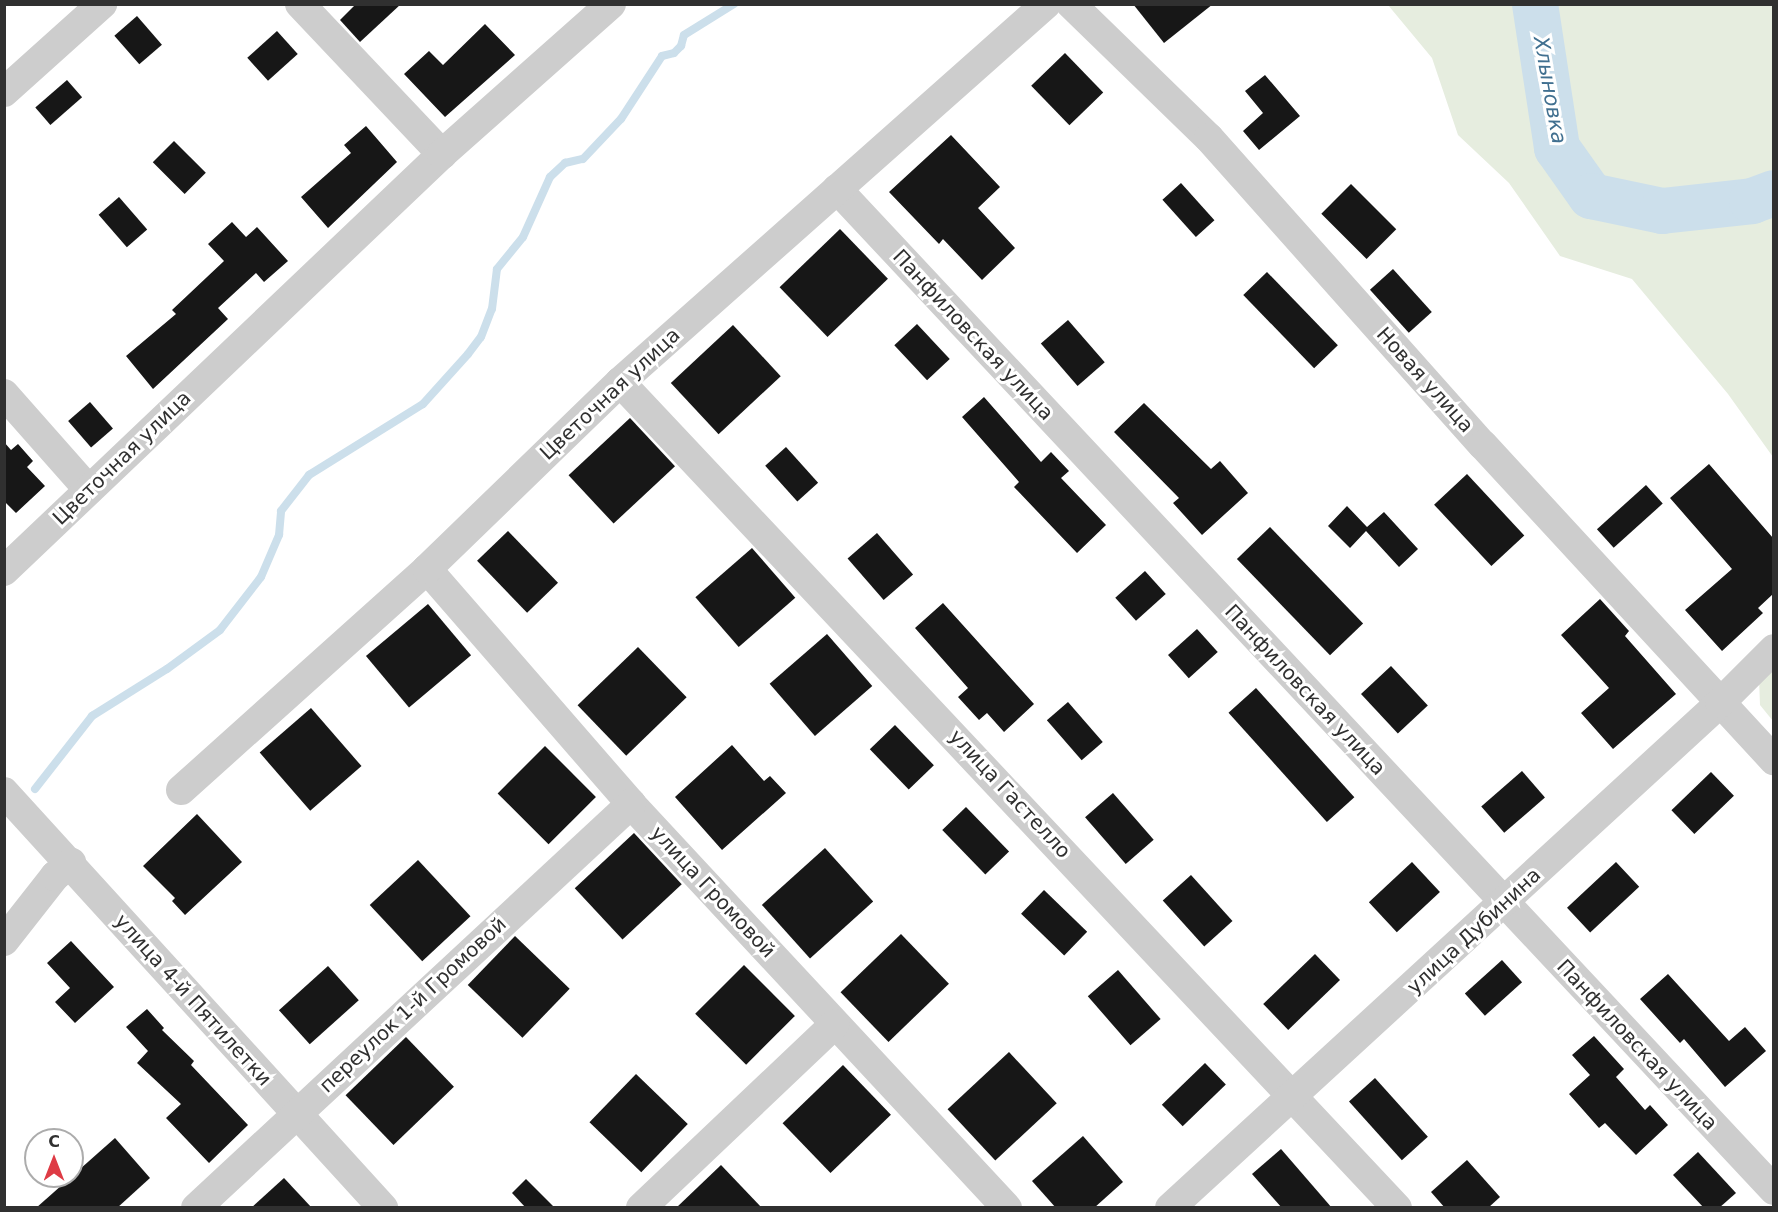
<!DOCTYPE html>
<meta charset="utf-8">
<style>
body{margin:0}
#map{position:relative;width:1778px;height:1212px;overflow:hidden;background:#fff;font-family:"DejaVu Sans",sans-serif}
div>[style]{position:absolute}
.green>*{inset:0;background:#e6eddf}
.stream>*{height:8px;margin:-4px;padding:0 4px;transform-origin:4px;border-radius:4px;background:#ccdfeb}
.river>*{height:46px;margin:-23px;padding:0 23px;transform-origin:23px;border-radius:23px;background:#ccdfeb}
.building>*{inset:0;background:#171717;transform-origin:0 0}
.minor>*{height:30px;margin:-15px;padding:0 15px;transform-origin:15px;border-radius:15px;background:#cdcdcd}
span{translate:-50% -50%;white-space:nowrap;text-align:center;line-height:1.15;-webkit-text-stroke:6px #fff;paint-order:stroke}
.street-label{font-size:20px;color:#303030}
.water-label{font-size:21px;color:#417090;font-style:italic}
.frame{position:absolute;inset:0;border:6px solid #303030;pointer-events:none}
.north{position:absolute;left:24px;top:1128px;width:60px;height:60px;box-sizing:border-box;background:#fff;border:2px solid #acacac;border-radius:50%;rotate:0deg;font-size:16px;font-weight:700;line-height:24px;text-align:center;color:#303030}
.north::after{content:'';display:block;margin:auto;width:21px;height:27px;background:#de3b45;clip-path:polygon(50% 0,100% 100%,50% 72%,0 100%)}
</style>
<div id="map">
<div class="green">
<div style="clip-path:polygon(1388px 5px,1773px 5px,1773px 457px,1728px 394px,1632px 279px,1560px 256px,1509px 183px,1458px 135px,1432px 58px)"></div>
<div style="clip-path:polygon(1773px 665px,1773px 721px,1760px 705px,1759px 678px)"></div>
</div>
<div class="stream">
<div style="left:35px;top:789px;width:93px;rotate:-52deg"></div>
<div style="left:92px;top:716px;width:89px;rotate:-32.1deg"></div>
<div style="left:167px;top:669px;width:66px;rotate:-36.3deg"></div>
<div style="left:220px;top:630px;width:67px;rotate:-52.3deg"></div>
<div style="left:261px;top:577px;width:46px;rotate:-66.8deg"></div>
<div style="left:279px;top:535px;width:24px;rotate:-85deg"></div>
<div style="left:281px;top:511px;width:46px;rotate:-52.1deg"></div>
<div style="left:309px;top:475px;width:134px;rotate:-31.9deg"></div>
<div style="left:423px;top:404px;width:67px;rotate:-48deg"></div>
<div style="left:468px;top:354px;width:21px;rotate:-53deg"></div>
<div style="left:481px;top:337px;width:30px;rotate:-69deg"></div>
<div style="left:492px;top:309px;width:40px;rotate:-82.9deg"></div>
<div style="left:497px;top:269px;width:41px;rotate:-50.9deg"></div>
<div style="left:523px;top:237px;width:66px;rotate:-65.8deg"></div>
<div style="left:550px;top:177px;width:21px;rotate:-43deg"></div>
<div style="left:565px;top:163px;width:18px;rotate:-13deg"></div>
<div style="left:583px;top:159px;width:55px;rotate:-46.5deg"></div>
<div style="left:621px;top:119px;width:75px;rotate:-56.9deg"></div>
<div style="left:662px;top:56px;width:12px;rotate:-14deg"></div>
<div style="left:674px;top:53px;width:10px;rotate:-45deg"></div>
<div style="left:681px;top:46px;width:11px;rotate:-75deg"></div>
<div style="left:684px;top:35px;width:59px;rotate:-31.8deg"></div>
</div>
<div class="river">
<div style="left:1535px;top:4px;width:146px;rotate:81.3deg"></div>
<div style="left:1557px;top:148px;width:59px;rotate:54.7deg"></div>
<div style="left:1591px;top:196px;width:73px;rotate:11.9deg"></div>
<div style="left:1662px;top:211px;width:91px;rotate:-6.3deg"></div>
<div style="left:1752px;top:201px;width:23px;rotate:-20deg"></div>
</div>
<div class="building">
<div style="clip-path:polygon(356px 4px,401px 4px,360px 42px,340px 20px)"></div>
<div style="clip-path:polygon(1133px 4px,1213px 4px,1164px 43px)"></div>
<div style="left:137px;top:16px;width:38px;height:30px;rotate:49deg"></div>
<div style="clip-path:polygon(485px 24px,515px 55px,445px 117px,404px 74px,429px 51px,443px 65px)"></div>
<div style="left:277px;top:31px;width:31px;height:40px;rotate:48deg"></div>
<div style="left:1065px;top:53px;width:55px;height:47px;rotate:46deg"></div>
<div style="clip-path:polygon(1265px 75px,1300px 116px,1259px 150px,1243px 131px,1263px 113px,1245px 91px)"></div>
<div style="left:67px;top:80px;width:23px;height:42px;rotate:49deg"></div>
<div style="clip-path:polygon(366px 126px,397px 162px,328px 228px,301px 197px,351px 153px,344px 145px)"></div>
<div style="clip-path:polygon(951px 135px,1000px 187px,978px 208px,1015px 248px,982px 280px,943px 239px,939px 244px,889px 192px)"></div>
<div style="left:174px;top:141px;width:45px;height:30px;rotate:45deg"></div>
<div style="left:1181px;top:183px;width:50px;height:25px;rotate:48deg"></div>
<div style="left:1351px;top:184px;width:64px;height:42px;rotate:45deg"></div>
<div style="left:119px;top:197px;width:43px;height:27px;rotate:49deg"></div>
<div style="clip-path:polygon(232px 222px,246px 237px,257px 227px,288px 261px,264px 282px,256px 273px,218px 308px,228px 319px,153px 389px,126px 356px,176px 314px,172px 310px,224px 261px,208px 244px)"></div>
<div style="left:840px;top:229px;width:69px;height:84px;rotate:46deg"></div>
<div style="left:1393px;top:269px;width:58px;height:31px;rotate:48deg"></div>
<div style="left:1267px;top:272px;width:102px;height:33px;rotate:46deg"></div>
<div style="left:1068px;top:320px;width:56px;height:36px;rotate:49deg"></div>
<div style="left:917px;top:324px;width:48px;height:31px;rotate:47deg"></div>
<div style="left:733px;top:325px;width:70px;height:85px;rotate:47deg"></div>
<div style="clip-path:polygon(984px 397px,1041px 462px,1051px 452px,1069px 471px,1061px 478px,1106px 525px,1077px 553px,1014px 487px,1019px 482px,962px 417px)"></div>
<div style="left:90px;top:402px;width:35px;height:29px;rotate:49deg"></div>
<div style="clip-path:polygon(1144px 403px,1211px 469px,1220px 461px,1248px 493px,1202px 535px,1173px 503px,1179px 498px,1114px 432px)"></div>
<div style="left:630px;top:418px;width:66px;height:84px;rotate:47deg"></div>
<div style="clip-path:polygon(4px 442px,11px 450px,18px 444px,33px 461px,27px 467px,45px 486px,16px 513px,4px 501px)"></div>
<div style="left:786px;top:447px;width:48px;height:28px;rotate:48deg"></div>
<div style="clip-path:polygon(1709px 464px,1773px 538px,1773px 594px,1758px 608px,1763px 613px,1722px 651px,1685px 610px,1732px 569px,1670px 498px)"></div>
<div style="left:1467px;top:474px;width:84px;height:45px;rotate:47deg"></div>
<div style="left:1646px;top:485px;width:25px;height:66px;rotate:48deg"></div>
<div style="clip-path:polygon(1347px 506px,1367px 527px,1384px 512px,1418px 549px,1399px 567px,1366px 531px,1350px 548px,1328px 526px)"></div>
<div style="left:1270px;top:527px;width:134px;height:46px;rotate:46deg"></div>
<div style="left:508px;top:531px;width:72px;height:43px;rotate:46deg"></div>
<div style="left:877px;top:533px;width:55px;height:39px;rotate:49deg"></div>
<div style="left:752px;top:548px;width:66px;height:75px;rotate:49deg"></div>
<div style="left:1145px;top:571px;width:31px;height:40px;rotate:48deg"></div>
<div style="clip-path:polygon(1600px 599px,1629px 631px,1625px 636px,1676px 694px,1613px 749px,1581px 713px,1609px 688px,1561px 635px)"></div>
<div style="clip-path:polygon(943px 603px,1034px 704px,1004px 732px,987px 713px,979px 720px,958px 697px,968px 688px,915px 628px)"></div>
<div style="left:428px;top:604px;width:67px;height:81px;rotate:50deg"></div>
<div style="left:1197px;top:629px;width:31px;height:39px;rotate:48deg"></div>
<div style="left:827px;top:634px;width:69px;height:76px;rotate:49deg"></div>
<div style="left:638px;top:647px;width:70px;height:84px;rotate:46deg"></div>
<div style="left:1391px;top:666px;width:54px;height:41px;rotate:47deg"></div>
<div style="left:1256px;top:688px;width:147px;height:37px;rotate:48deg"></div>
<div style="left:1068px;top:702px;width:53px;height:28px;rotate:49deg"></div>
<div style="left:311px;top:708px;width:77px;height:68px;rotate:49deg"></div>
<div style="left:895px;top:725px;width:56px;height:35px;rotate:46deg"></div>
<div style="clip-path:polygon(732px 745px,764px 781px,770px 776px,786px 793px,722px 850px,675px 797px)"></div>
<div style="left:545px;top:746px;width:72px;height:67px;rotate:45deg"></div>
<div style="left:1522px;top:771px;width:35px;height:54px;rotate:49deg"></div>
<div style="left:1711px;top:772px;width:33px;height:55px;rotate:46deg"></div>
<div style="left:1113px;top:793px;width:62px;height:37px;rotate:49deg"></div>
<div style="left:966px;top:807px;width:62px;height:33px;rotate:46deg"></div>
<div style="clip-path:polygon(197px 814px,242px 862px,185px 915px,172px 901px,175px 898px,143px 866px)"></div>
<div style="left:634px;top:833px;width:70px;height:81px;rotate:47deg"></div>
<div style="left:825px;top:848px;width:72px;height:85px;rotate:48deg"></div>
<div style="left:418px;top:860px;width:77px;height:66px;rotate:47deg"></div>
<div style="left:1412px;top:862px;width:41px;height:59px;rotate:47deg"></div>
<div style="left:1616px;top:862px;width:34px;height:67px;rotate:47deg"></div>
<div style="left:1191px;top:875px;width:62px;height:38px;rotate:48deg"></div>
<div style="left:1044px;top:890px;width:60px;height:33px;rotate:44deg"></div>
<div style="left:901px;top:934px;width:69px;height:84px;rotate:46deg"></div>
<div style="left:515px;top:936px;width:76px;height:68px;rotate:44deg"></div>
<div style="clip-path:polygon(71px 941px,114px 987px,75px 1023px,55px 1002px,70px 988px,47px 963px)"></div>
<div style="left:1315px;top:954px;width:36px;height:72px;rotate:46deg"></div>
<div style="left:1502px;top:960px;width:30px;height:50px;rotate:48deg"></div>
<div style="left:744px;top:965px;width:72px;height:69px;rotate:45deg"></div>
<div style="left:328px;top:966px;width:46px;height:66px;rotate:48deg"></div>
<div style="left:1118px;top:970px;width:65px;height:40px;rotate:49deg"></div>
<div style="clip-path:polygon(1668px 974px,1729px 1041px,1745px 1027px,1766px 1051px,1725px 1087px,1684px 1039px,1680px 1043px,1640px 999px)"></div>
<div style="clip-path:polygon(147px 1009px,164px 1028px,162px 1030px,194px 1061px,191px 1065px,248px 1125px,209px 1163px,166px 1118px,181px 1104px,137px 1063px,148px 1051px,126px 1027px)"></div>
<div style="clip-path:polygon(1594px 1036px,1624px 1069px,1616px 1077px,1645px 1110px,1650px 1105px,1668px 1125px,1636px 1155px,1605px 1123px,1599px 1128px,1569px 1094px,1590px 1075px,1572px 1055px)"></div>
<div style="left:406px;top:1037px;width:69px;height:84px;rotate:46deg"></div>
<div style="left:1009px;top:1052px;width:70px;height:84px;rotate:47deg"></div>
<div style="left:1205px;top:1063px;width:30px;height:60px;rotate:46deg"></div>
<div style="left:843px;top:1065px;width:69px;height:84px;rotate:46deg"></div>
<div style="left:636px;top:1074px;width:72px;height:67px;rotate:44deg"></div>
<div style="left:1375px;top:1078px;width:79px;height:35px;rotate:48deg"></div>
<div style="clip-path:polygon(1083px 1136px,1123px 1182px,1094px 1208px,1056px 1208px,1032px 1181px)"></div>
<div style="clip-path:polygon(115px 1138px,150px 1178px,117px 1208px,36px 1208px)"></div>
<div style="clip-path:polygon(1281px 1149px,1332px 1208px,1282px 1208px,1252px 1174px)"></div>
<div style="clip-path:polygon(1698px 1152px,1736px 1193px,1719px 1208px,1704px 1208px,1673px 1175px)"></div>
<div style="clip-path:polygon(1467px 1160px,1500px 1197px,1488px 1208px,1445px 1208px,1431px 1192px)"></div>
<div style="clip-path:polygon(721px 1165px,762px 1208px,676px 1208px)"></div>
<div style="clip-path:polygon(284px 1178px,312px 1208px,251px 1208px)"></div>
<div style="clip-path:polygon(526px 1179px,555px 1208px,526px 1208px,512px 1193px)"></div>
</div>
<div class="minor">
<div style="left:300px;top:4px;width:207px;rotate:46.6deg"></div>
<div style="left:1071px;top:4px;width:192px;rotate:44.2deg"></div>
<div style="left:1209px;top:138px;width:411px;rotate:48.3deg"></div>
<div style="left:1483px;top:445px;width:429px;rotate:47.3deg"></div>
<div style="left:4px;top:92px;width:132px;rotate:-41.9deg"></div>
<div style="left:837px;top:189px;width:1371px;rotate:46.89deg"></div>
<div style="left:620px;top:382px;width:1134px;rotate:46.75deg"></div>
<div style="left:4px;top:394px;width:128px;rotate:48.5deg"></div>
<div style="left:427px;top:569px;width:311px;rotate:49deg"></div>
<div style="left:631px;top:804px;width:552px;rotate:47.06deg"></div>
<div style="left:4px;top:571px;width:605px;rotate:-43.59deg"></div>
<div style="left:442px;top:154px;width:226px;rotate:-41.6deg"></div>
<div style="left:181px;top:790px;width:331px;rotate:-41.9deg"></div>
<div style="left:427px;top:569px;width:269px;rotate:-44.1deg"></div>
<div style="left:620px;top:382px;width:570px;rotate:-41.58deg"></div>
<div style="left:4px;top:792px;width:563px;rotate:47.66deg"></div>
<div style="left:4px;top:941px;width:83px;rotate:-51.9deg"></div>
<div style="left:55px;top:876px;width:21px;rotate:-39deg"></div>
<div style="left:196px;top:1208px;width:594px;rotate:-42.88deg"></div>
<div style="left:641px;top:1208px;width:267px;rotate:-43.5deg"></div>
<div style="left:1170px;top:1208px;width:747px;rotate:-42.56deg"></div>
<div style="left:1720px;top:703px;width:76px;rotate:-45deg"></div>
</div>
<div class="street-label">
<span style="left:973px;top:335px;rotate:47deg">Панфиловская улица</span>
<span style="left:1425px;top:380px;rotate:48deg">Новая улица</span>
<span style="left:610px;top:394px;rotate:-43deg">Цветочная улица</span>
<span style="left:122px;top:458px;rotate:-44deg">Цветочная улица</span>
<span style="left:1305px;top:690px;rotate:47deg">Панфиловская улица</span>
<span style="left:1010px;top:794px;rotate:47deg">улица Гастелло</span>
<span style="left:713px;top:892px;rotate:47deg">улица Громовой</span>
<span style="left:1474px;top:931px;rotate:-43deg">улица Дубинина</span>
<span style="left:193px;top:1000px;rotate:48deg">улица 4-й Пятилетки</span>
<span style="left:413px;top:1005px;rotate:-43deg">переулок 1-й Громовой</span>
<span style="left:1637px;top:1045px;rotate:47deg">Панфиловская улица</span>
</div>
<div class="water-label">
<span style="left:1550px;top:90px;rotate:80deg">Хлыновка</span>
</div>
<div class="frame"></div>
<div class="north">С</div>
</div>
